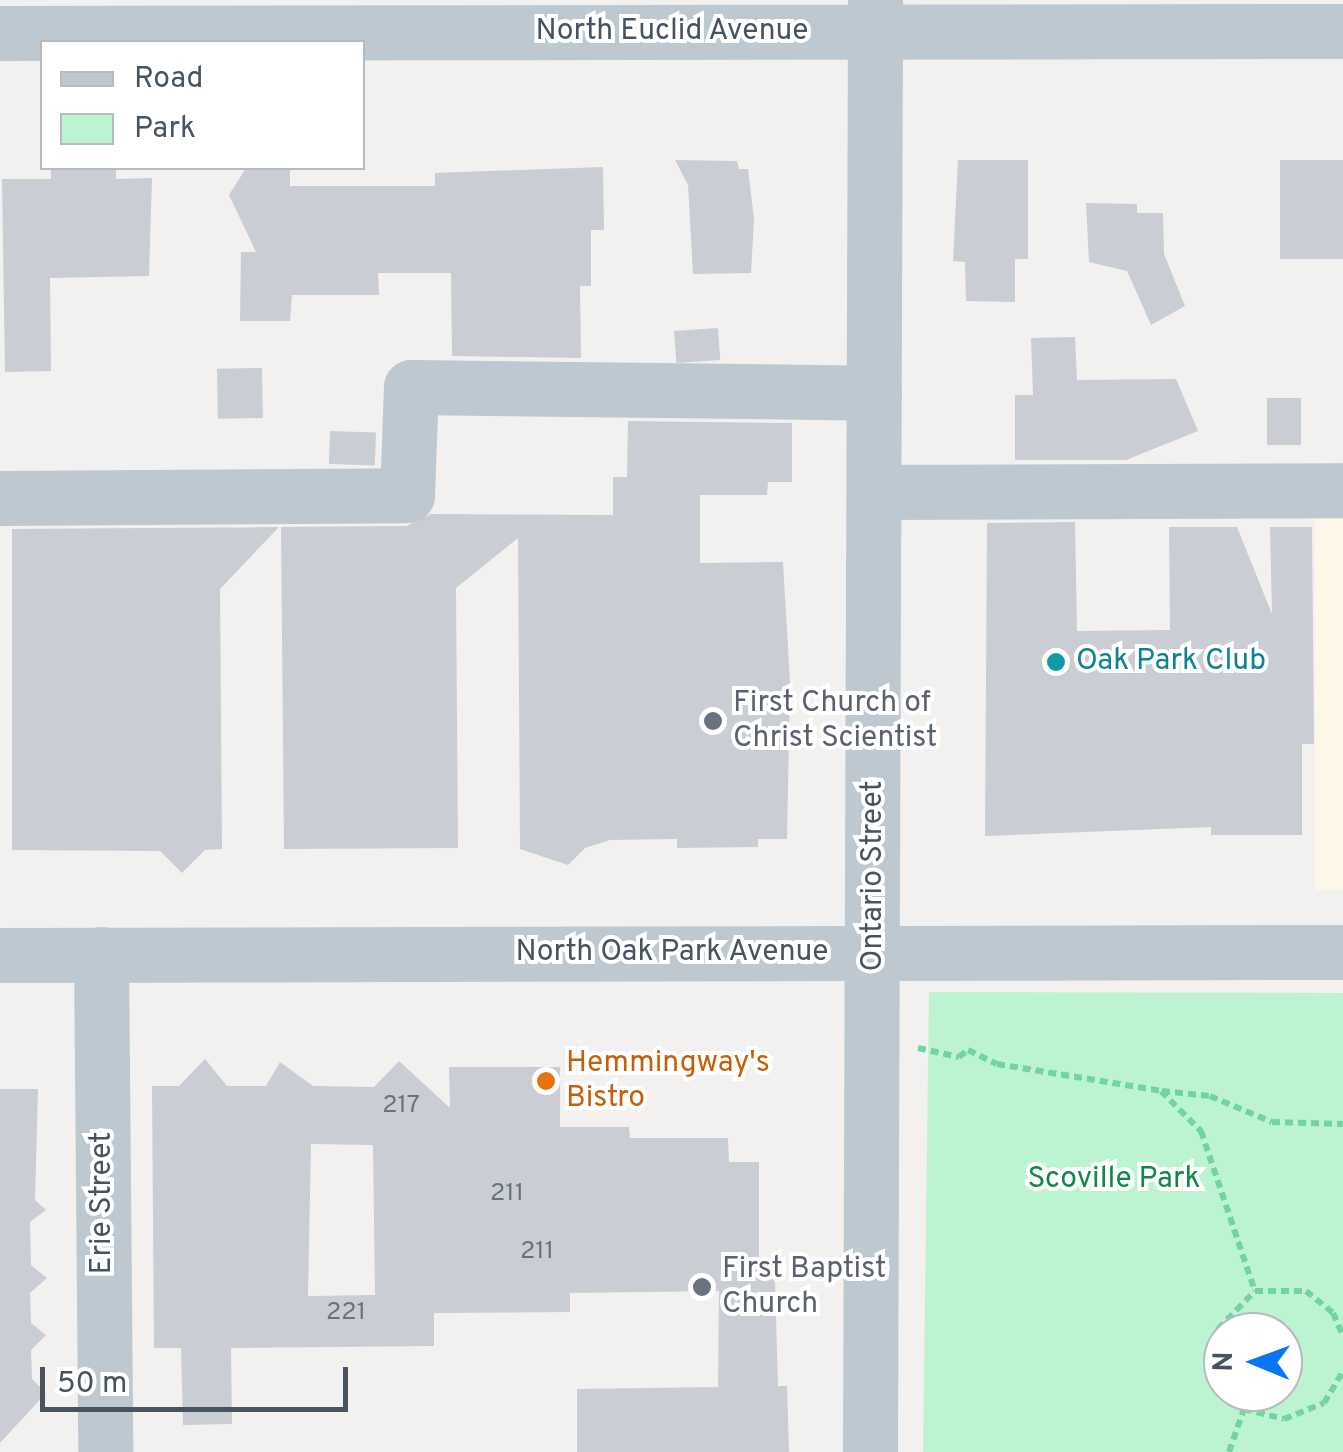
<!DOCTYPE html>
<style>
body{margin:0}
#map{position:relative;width:1343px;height:1452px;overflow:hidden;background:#f3f0f0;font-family:Overpass,sans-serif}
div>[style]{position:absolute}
.commercial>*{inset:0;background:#fdf7ea;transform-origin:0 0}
.green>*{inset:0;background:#bcf3d0}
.building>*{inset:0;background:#cacdd3;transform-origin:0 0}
.path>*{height:6px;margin-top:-3px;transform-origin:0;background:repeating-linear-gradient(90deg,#71d4a1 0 8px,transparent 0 13px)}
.minor>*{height:55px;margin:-27.5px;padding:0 27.5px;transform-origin:27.5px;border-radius:27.5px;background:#bdc8d1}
.dots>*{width:28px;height:28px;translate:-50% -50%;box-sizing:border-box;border:5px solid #fff;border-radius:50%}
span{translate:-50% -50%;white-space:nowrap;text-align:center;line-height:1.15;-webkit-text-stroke:8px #fff;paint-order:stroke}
.number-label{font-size:25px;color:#68727d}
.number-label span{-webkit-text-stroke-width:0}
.street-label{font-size:30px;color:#475460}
.culture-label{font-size:30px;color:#0d838f}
.left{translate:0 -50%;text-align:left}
.worship-label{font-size:30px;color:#5b616d}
.food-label{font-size:30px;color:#c56008}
.park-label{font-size:30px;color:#108849}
.legend{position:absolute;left:40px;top:40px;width:325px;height:130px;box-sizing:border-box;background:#fff;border:2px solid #b5bbbf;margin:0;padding:12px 18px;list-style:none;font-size:30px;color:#475460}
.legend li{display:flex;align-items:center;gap:20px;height:50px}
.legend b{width:50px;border:2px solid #b5bbbf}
.north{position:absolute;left:1203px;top:1312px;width:100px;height:100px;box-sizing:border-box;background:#fff;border:2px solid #b5bbbf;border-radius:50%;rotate:271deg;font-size:28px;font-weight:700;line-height:40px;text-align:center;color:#475460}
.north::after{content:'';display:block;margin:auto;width:35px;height:45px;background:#0b76f2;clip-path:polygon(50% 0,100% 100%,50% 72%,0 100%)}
.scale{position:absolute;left:40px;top:1367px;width:308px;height:45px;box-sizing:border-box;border:5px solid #475460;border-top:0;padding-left:12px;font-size:30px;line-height:35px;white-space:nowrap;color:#475460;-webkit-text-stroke:8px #fff;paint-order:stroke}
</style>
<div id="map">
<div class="commercial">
<div style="left:1343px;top:510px;width:380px;height:28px;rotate:90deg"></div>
</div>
<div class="green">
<div style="clip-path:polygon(evenodd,929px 992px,1343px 993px,1343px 1452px,923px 1452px,929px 992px,1283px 1332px,1283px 1392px,1223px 1392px,1223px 1332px,1283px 1332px)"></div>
</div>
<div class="building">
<div style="clip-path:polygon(675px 160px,737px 161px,739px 169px,748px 169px,754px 219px,751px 273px,693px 274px,688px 185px)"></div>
<div style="clip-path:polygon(958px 160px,1028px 160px,1028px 259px,1015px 259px,1015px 302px,966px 301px,965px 262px,953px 261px)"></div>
<div style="left:1343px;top:160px;width:99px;height:63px;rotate:90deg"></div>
<div style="clip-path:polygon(603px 167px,604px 230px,591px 230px,591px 286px,580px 286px,581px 358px,452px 356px,451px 273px,378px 273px,379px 295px,292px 295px,290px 321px,240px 321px,241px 252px,256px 252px,229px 195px,246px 168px,290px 168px,290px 186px,435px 186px,435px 173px)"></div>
<div style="clip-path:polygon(51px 168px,116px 168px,116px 179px,152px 178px,149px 276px,50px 278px,51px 371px,5px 372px,2px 179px,51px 179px)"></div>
<div style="clip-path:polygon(1086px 203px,1137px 204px,1137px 213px,1163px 213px,1164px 254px,1185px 306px,1151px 325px,1127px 271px,1089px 262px)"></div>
<div style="left:718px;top:328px;width:32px;height:44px;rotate:86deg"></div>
<div style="clip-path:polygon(1075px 337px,1077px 380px,1176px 379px,1198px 431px,1126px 460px,1015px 460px,1015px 395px,1033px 395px,1031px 338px)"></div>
<div style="left:262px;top:368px;width:50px;height:45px;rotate:89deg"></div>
<div style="left:1267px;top:398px;width:34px;height:47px"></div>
<div style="clip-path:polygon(628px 421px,792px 423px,792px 482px,768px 482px,767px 495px,700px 495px,700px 563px,783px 562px,790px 682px,787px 839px,758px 839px,758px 847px,677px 848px,677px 839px,610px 840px,585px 848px,568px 865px,520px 849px,518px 538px,456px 588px,458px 848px,284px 849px,281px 527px,407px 526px,431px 514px,613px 515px,613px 477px,627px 477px)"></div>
<div style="left:330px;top:431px;width:46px;height:33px;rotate:2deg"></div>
<div style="clip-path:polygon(1075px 522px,1077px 631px,1170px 630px,1169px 527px,1237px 527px,1272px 614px,1270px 527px,1312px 527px,1314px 744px,1302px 744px,1302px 835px,1211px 835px,1211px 827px,985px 836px,987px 523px)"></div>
<div style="clip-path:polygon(279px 527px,220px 589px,222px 849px,205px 850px,182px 873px,160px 851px,12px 850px,12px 529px)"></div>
<div style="clip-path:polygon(evenodd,205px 1059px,227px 1086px,266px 1086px,280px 1062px,313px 1086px,374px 1087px,399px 1061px,450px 1108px,449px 1067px,560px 1067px,560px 1127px,629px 1127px,630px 1138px,728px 1138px,729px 1162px,759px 1162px,759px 1265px,775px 1282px,778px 1386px,787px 1386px,789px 1452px,577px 1452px,577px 1389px,718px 1387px,719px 1291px,570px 1293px,570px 1312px,434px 1313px,434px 1346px,231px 1348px,232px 1424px,183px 1425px,181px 1348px,154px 1348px,152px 1086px,179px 1086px,205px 1059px,311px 1144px,373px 1145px,375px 1295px,308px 1296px,311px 1144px)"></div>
<div style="clip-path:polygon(0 1089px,38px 1089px,35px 1200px,46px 1210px,30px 1222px,31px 1265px,47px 1278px,30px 1293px,31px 1323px,46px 1335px,31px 1350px,32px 1379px,46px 1393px,0 1443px)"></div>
</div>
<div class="path">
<div style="left:918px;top:1048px;width:42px;rotate:12.4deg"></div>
<div style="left:959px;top:1057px;width:11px;rotate:-38deg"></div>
<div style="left:968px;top:1050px;width:32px;rotate:26deg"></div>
<div style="left:997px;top:1064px;width:166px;rotate:9.3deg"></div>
<div style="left:1161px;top:1091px;width:57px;rotate:45deg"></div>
<div style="left:1201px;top:1131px;width:169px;rotate:71.4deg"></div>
<div style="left:1162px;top:1091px;width:48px;rotate:5.9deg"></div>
<div style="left:1210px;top:1096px;width:67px;rotate:22.8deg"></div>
<div style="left:1272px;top:1122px;width:71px;rotate:1.6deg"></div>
<div style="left:1223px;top:1386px;width:23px;rotate:-113deg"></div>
<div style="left:1214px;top:1365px;width:36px;rotate:-84deg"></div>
<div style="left:1218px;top:1329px;width:53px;rotate:-45.8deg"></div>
<div style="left:1255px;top:1291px;width:51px"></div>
<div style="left:1306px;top:1291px;width:35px;rotate:39deg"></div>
<div style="left:1333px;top:1313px;width:24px;rotate:66deg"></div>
<div style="left:1227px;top:1392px;width:24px;rotate:45deg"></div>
<div style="left:1244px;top:1409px;width:41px;rotate:14deg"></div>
<div style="left:1284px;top:1419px;width:43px;rotate:-21.8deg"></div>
<div style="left:1324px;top:1403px;width:37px;rotate:-59deg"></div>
<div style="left:1229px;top:1452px;width:46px;rotate:-70.8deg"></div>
</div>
<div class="minor">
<div style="left:0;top:33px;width:1343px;rotate:-0.09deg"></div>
<div style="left:875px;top:492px;width:468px;rotate:-0.2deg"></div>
<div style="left:0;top:498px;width:407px;rotate:-0.4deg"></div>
<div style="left:407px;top:495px;width:108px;rotate:-87.9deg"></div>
<div style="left:411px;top:387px;width:463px;rotate:0.7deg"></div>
<div style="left:101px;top:954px;width:498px;rotate:89.5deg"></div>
<div style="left:0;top:955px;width:1343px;rotate:-0.13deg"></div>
<div style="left:870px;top:1452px;width:1452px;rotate:-89.8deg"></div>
</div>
<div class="dots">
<div style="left:1056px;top:662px;background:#0f9aa8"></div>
<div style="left:713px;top:721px;background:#6b7280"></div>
<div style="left:546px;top:1081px;background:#e8710a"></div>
<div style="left:702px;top:1287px;background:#6b7280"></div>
</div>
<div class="number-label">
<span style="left:401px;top:1106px">217</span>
<span style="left:507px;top:1194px">211</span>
<span style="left:537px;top:1252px">211</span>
<span style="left:346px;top:1313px">221</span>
</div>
<div class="street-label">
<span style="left:672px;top:32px">North Euclid Avenue</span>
<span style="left:874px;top:876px;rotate:-90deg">Ontario Street</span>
<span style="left:672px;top:953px">North Oak Park Avenue</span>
<span style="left:103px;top:1203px;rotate:-90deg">Erie Street</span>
</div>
<div class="culture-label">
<span class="left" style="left:1076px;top:662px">Oak Park Club</span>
</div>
<div class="worship-label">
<span class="left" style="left:733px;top:721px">First Church of<br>Christ Scientist</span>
<span class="left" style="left:722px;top:1287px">First Baptist<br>Church</span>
</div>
<div class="food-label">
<span class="left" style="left:566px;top:1081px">Hemmingway's<br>Bistro</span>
</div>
<div class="park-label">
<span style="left:1114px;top:1180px">Scoville Park</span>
</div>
<ul class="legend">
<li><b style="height:12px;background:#bdc8d1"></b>Road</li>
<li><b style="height:28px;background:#bcf3d0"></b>Park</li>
</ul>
<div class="north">N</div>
<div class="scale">50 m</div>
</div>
